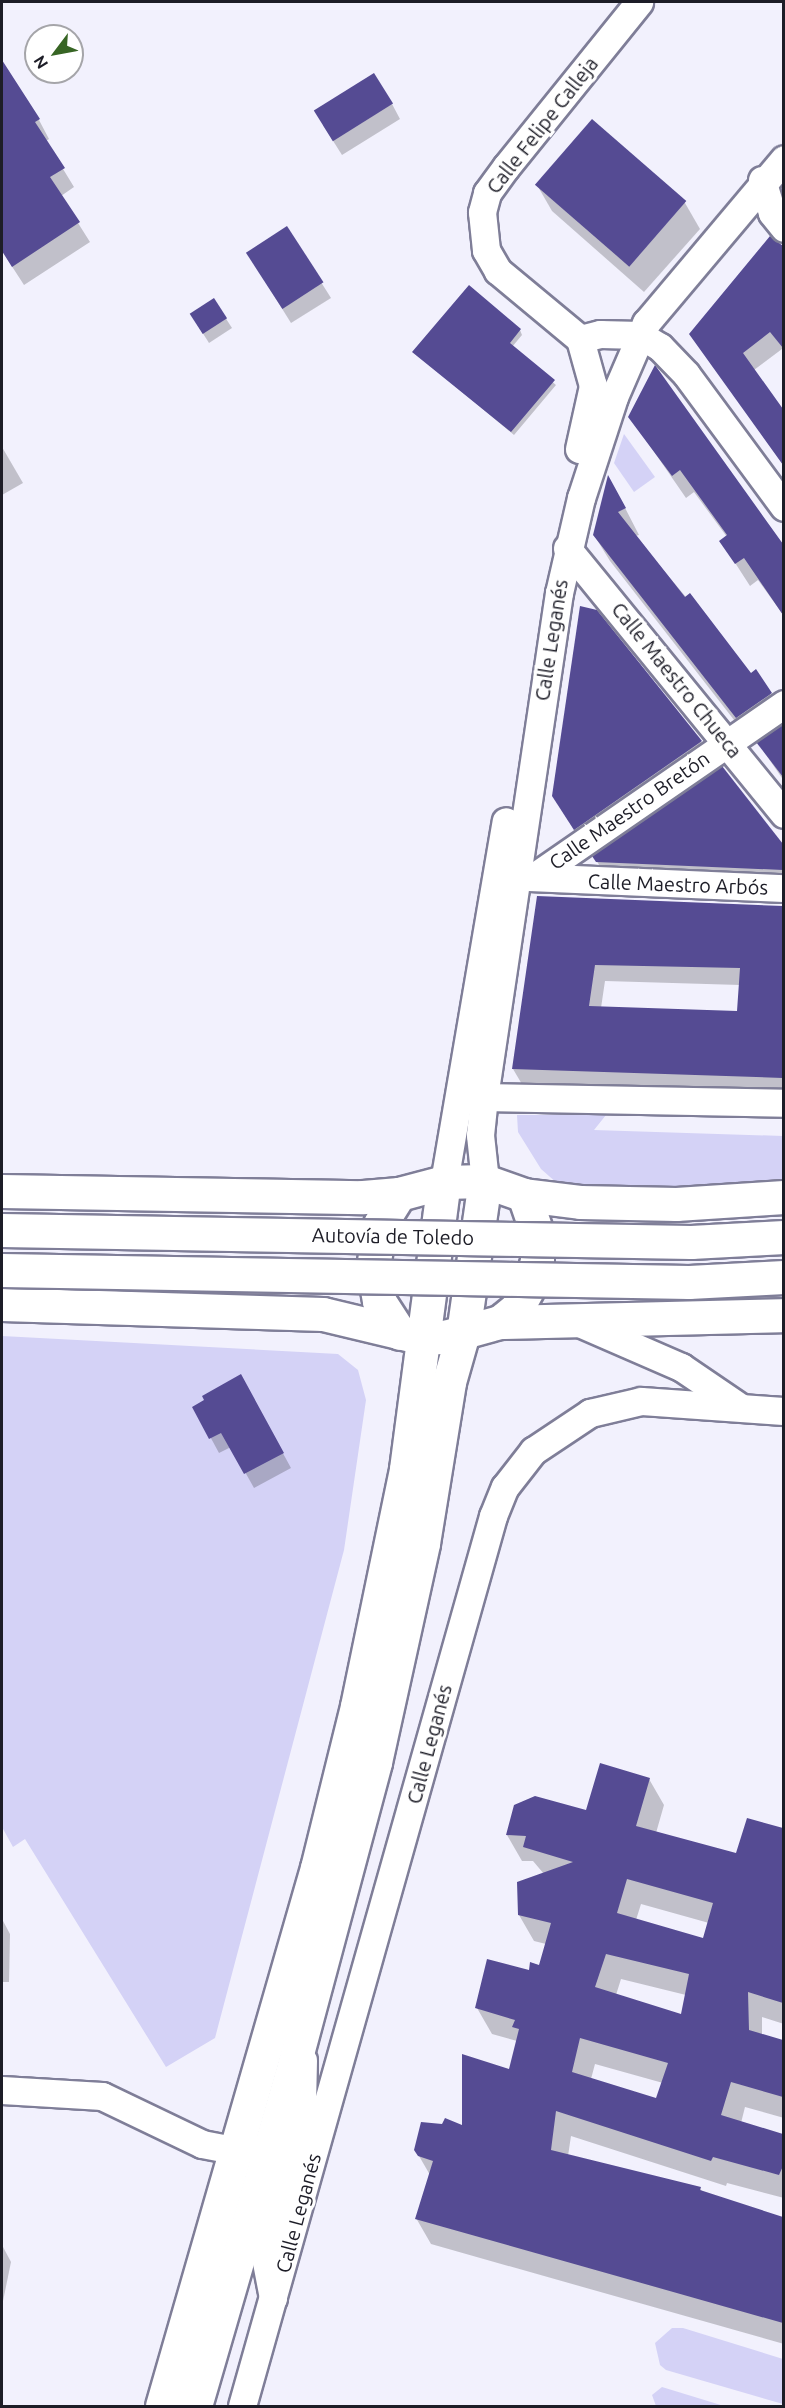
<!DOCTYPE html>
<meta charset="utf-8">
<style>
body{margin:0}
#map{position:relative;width:785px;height:2408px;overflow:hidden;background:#f2f1fd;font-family:Ubuntu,sans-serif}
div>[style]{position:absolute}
.green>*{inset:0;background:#d4d2f6}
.shadow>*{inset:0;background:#0003}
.building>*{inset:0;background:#554b93;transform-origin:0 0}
.roads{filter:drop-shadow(2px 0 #7f7e98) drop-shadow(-2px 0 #7f7e98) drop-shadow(0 2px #7f7e98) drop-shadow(0 -2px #7f7e98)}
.minor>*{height:27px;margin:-13.5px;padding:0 13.5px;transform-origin:13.5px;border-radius:13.5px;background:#fff}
.highway>*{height:33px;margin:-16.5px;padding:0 16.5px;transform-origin:16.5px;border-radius:16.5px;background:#fff}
.bridges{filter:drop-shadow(2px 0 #7f7e98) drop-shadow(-2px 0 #7f7e98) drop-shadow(0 2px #7f7e98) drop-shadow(0 -2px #7f7e98)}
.highway-bridge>*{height:33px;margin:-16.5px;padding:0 16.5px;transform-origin:16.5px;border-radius:16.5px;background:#fff}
span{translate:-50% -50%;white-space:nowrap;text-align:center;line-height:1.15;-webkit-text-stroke:6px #fff;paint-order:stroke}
.street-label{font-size:20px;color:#1d1d27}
.frame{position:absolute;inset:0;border:3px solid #1d1d27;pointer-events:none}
.north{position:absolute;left:24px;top:24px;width:60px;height:60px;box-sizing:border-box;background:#fff;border:2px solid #a5a5a9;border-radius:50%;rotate:238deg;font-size:16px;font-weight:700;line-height:24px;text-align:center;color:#1d1d27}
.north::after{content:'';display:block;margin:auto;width:21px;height:27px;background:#376524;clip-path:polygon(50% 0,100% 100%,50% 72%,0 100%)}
</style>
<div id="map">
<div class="green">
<div style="clip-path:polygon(624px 434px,655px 477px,634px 492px,614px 463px)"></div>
<div style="clip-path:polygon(517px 1115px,606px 1115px,594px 1130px,783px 1136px,783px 1186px,566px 1191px,541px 1169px,518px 1132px)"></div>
<div style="clip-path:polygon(2px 1336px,338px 1354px,358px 1370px,366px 1400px,344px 1550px,215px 2038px,166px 2067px,25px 1839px,13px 1847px,2px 1827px)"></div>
<div style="clip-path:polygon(672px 2328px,683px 2328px,783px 2359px,783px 2404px,666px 2370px,660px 2365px,655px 2343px)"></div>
<div style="clip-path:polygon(662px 2387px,724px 2406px,656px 2406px,652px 2395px)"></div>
</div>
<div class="shadow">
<div style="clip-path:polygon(2px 64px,39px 120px,49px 139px,46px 141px,74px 187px,61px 196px,90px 242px,24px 285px,2px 251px)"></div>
<div style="clip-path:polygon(392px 104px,400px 119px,342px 155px,323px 125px)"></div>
<div style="clip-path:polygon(537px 185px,685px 203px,700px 229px,644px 292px,552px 211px)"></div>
<div style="clip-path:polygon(287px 228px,331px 298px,291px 323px,256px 267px)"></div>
<div style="clip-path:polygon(784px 243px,784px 352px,782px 349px,754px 370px,784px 412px,784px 466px,691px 334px)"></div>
<div style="clip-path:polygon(214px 300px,232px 328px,209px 343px,197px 324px)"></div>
<div style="clip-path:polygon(520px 330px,522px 335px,512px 347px,556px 385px,514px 435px,414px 352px)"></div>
<div style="clip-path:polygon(655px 368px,784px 546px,784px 616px,758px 580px,750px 586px,721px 541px,727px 537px,694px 492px,686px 498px,630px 417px)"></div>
<div style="clip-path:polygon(2px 447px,23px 483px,2px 495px)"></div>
<div style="clip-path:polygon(622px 502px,639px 535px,635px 536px,751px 675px,756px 671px,784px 717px,784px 721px,752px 743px,610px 561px,594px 535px)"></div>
<div style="clip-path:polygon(596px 611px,701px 742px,714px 765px,587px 851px,553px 796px)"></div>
<div style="clip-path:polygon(784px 725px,784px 781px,758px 743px)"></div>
<div style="clip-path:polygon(721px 768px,784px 846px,784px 894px,608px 881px,594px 856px)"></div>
<div style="clip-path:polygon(evenodd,539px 898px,784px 908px,784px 1095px,523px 1086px,513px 1069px,539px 898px,605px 981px,740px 985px,739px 1012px,601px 1008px,605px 981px)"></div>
<div style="clip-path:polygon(249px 1391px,291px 1468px,254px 1488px,231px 1447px,219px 1453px,194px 1407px)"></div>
<div style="clip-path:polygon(evenodd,649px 1779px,664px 1805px,656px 1833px,737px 1855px,748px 1820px,784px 1830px,784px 2024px,762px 2017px,762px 2035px,784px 2042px,784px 2118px,745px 2107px,741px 2123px,784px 2136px,784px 2198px,727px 2183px,726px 2186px,571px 2136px,568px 2156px,700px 2188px,703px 2193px,784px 2218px,784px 2344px,431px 2244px,416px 2218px,430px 2175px,415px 2149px,464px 2127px,510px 2071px,517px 2041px,492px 2034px,477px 2008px,540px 1966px,546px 1944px,534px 1941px,519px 1915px,544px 1874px,533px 1861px,522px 1861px,507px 1835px,587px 1812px,649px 1779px,641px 1904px,709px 1923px,704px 1940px,636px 1920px,641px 1904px,649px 1779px,621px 1979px,686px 1995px,682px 2016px,616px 1995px,621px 1979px,649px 1779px,595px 2064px,663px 2083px,657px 2100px,591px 2079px,595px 2064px)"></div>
<div style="clip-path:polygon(2px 1919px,10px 1934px,9px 1982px,2px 1982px)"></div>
<div style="clip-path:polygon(2px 2245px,11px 2262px,2px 2306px)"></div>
</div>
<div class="building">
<div style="clip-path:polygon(2px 60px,40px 119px,35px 122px,65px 168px,50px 177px,80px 222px,12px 267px,2px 251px)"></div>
<div style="left:374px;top:73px;width:36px;height:71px;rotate:58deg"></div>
<div style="left:592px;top:119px;width:125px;height:87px;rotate:41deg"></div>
<div style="left:287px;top:226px;width:67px;height:49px;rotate:57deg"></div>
<div style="clip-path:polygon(770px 236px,783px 246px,783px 348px,770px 332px,743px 353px,783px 409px,783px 465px,689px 334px)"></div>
<div style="clip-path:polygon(469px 285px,521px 329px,510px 343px,555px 380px,511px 432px,412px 352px)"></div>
<div style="left:214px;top:298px;width:24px;height:29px;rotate:57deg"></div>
<div style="clip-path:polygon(655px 365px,783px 544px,783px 615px,744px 558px,735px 564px,719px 541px,727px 535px,680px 470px,672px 476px,628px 417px)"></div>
<div style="clip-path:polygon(608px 475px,626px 508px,618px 512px,685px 597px,690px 593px,751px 673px,756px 669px,772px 693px,736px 718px,593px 535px)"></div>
<div style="clip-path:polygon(580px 606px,597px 610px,702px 741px,574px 830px,552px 796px)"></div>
<div style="clip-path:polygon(783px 723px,783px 777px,756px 742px)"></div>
<div style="clip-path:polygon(722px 766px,783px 844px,783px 870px,596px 862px,592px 856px)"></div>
<div style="clip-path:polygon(evenodd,537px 896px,783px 906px,783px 1078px,512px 1069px,537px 896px,595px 965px,740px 968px,737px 1011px,589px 1006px,595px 965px)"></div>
<div style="clip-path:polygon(241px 1374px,284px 1453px,244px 1474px,221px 1433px,209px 1439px,192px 1407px,204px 1400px,202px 1396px)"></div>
<div style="clip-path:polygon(evenodd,600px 1763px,650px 1778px,636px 1826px,736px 1853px,747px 1818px,783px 1828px,783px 2003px,748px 1992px,749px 2030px,783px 2040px,783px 2097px,731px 2082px,721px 2115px,783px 2134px,783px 2166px,779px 2175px,713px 2157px,711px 2161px,556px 2111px,551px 2150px,701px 2187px,700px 2190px,783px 2217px,783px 2323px,415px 2219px,433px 2161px,418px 2156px,414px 2150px,421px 2122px,442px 2124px,445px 2118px,462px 2125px,462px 2054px,509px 2069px,519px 2029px,512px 2027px,515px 2020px,475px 2008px,487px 1959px,529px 1970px,530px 1962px,539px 1965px,551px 1923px,518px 1915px,517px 1882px,573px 1862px,523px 1847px,526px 1836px,506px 1835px,514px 1805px,535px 1796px,586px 1810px,600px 1763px,627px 1879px,713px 1903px,703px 1938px,617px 1913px,627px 1879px,600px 1763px,606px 1954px,689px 1974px,681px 2014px,595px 1987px,606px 1954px,600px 1763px,580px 2038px,668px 2063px,656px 2098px,572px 2072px,580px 2038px)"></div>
</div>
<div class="roads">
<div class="minor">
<div style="left:762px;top:180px;width:34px;rotate:73deg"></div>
<div style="left:772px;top:213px;width:19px;rotate:51deg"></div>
<div style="left:580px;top:339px;width:107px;rotate:-140.3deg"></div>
<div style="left:498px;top:271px;width:24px;rotate:-120deg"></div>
<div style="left:486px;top:250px;width:38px;rotate:-96deg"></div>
<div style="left:482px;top:212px;width:20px;rotate:-75deg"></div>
<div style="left:487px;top:193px;width:32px;rotate:-54deg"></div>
<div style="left:506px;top:167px;width:212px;rotate:-51.1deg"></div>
<div style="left:580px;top:339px;width:21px;rotate:-14deg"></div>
<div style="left:600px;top:334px;width:40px;rotate:1.4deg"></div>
<div style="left:640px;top:335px;width:23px;rotate:31deg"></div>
<div style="left:660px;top:347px;width:37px;rotate:46deg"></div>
<div style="left:686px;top:374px;width:165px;rotate:53.6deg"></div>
<div style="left:579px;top:449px;width:65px;rotate:-77.5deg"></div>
<div style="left:593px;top:386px;width:49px;rotate:-105.5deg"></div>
<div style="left:567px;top:548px;width:343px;rotate:50.8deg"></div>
<div style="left:535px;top:876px;width:303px;rotate:-34.6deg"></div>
<div style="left:529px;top:877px;width:255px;rotate:2.5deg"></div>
<div style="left:484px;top:1097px;width:300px;rotate:1.1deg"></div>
<div style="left:485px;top:1181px;width:46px;rotate:-96.2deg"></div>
<div style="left:480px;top:1135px;width:38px;rotate:-84deg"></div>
<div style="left:484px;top:1097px;width:510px;rotate:-81.54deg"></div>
<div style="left:559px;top:593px;width:98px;rotate:-77deg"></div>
<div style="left:581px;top:498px;width:106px;rotate:-71.9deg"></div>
<div style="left:614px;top:397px;width:81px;rotate:-66.6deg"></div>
<div style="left:646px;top:323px;width:214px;rotate:-49.9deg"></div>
<div style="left:444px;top:1182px;width:366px;rotate:-80.3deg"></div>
<div style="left:575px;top:1321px;width:116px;rotate:23.5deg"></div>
<div style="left:681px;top:1367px;width:71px;rotate:34.1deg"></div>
<div style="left:2px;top:2090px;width:100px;rotate:3.4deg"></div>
<div style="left:102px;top:2096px;width:111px;rotate:25.6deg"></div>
<div style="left:202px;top:2144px;width:33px;rotate:11deg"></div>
<div style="left:234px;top:2150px;width:21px;rotate:-5deg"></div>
<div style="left:273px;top:2298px;width:42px;rotate:-101deg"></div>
<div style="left:265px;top:2257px;width:157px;rotate:-76.4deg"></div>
<div style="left:302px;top:2104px;width:44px;rotate:-88.7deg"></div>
<div style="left:242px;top:2406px;width:925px;rotate:-74.25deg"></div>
<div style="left:493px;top:1516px;width:31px;rotate:-68deg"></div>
<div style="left:505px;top:1487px;width:46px;rotate:-52.1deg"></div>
<div style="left:533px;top:1451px;width:69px;rotate:-33.7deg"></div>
<div style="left:590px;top:1413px;width:52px;rotate:-13.2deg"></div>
<div style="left:641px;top:1401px;width:143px;rotate:4deg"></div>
</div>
<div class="highway">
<div style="left:2px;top:1191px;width:361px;rotate:1deg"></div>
<div style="left:363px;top:1197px;width:36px;rotate:-5deg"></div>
<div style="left:399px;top:1194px;width:47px;rotate:-14.9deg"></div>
<div style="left:444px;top:1182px;width:41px;rotate:-1.4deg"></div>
<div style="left:485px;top:1181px;width:41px;rotate:19.7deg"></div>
<div style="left:524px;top:1195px;width:56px;rotate:7.1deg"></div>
<div style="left:580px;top:1202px;width:96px;rotate:1.2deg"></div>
<div style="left:676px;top:1204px;width:108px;rotate:-3.7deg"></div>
<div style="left:399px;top:1194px;width:36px;rotate:122deg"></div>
<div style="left:380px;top:1224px;width:44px;rotate:99.2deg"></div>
<div style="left:373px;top:1267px;width:35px;rotate:80deg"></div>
<div style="left:379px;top:1301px;width:38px;rotate:57deg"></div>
<div style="left:2px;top:1304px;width:321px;rotate:1.8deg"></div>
<div style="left:323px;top:1314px;width:103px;rotate:13.5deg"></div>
<div style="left:423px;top:1338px;width:22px;rotate:-3deg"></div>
<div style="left:445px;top:1337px;width:57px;rotate:-15.3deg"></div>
<div style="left:500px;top:1322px;width:22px;rotate:-39deg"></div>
<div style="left:517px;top:1308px;width:26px;rotate:-61deg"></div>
<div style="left:530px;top:1285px;width:25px;rotate:-74deg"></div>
<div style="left:537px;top:1261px;width:28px;rotate:-90deg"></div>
<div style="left:537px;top:1233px;width:40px;rotate:-108.9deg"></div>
<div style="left:500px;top:1322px;width:284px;rotate:-1.4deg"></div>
<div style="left:162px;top:2406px;width:560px;rotate:-73.93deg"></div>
<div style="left:317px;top:1868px;width:167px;rotate:-76.1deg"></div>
<div style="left:357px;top:1706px;width:242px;rotate:-78.3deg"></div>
<div style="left:406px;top:1469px;width:290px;rotate:-82.5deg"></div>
<div style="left:195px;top:2406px;width:344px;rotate:-73.8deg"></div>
<div style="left:291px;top:2076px;width:325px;rotate:-75deg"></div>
<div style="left:375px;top:1762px;width:224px;rotate:-77.6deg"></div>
<div style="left:423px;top:1543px;width:163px;rotate:-80.8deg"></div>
<div style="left:449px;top:1382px;width:51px;rotate:-74.1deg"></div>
<div style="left:463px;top:1333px;width:154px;rotate:-81.8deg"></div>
</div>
</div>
<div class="bridges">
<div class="highway-bridge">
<div style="left:2px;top:1230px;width:689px;rotate:1deg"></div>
<div style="left:691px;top:1242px;width:93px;rotate:-3.1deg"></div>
<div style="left:2px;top:1270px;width:687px;rotate:1deg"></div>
<div style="left:689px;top:1282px;width:95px;rotate:-3deg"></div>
</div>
</div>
<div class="street-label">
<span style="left:542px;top:125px;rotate:-52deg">Calle Felipe Calleja</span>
<span style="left:551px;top:640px;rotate:-81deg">Calle Leganés</span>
<span style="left:677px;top:680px;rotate:51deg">Calle Maestro Chueca</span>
<span style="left:629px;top:810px;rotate:-35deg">Calle Maestro Bretón</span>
<span style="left:678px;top:884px;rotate:2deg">Calle Maestro Arbós</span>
<span style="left:393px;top:1236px;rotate:1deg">Autovía de Toledo</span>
<span style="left:429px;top:1744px;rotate:-75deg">Calle Leganés</span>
<span style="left:298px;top:2213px;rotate:-75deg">Calle Leganés</span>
</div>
<div class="frame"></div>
<div class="north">N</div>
</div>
